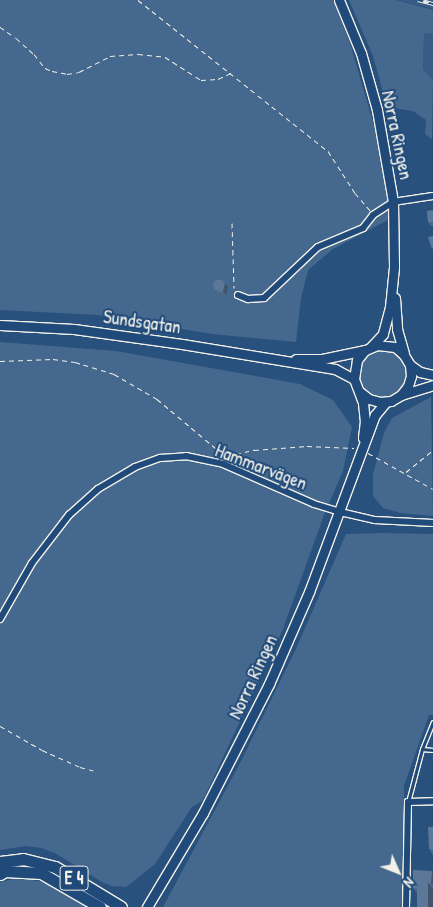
<!DOCTYPE html>
<meta charset="utf-8">
<style>
body{margin:0}
#map{position:relative;width:433px;height:907px;overflow:hidden;background:#28517e;font-family:"Patrick Hand",sans-serif}
div>[style]{position:absolute}
.built>*{inset:0;background:#375d86}
.green>*{inset:0;background:#45688e}
.round{border-radius:50%}
.path>*{height:1px;margin-top:-0.5px;transform-origin:0;background:repeating-linear-gradient(90deg,#f4f1e8 0 5px,transparent 0 9px)}
.roads{filter:drop-shadow(1px 0 #f4f1e8) drop-shadow(-1px 0 #f4f1e8) drop-shadow(0 1px #f4f1e8) drop-shadow(0 -1px #f4f1e8)}
.lane>*{height:3px;margin:-1.5px;padding:0 1.5px;transform-origin:1.5px;border-radius:1.5px;background:#1f4a7a}
.street>*{height:6px;margin:-3px;padding:0 3px;transform-origin:3px;border-radius:3px;background:#1f4a7a}
.secondary>*{height:9px;margin:-4.5px;padding:0 4.5px;transform-origin:4.5px;border-radius:4.5px;background:#1f4a7a}
.highway>*{height:11px;margin:-5.5px;padding:0 5.5px;transform-origin:5.5px;border-radius:5.5px;background:#1f4a7a}
.rail>*{height:4px;margin-top:-2px;transform-origin:0;background:repeating-linear-gradient(90deg,#1f4a7a 0 5.5px,#f4f1e8 0 11px);box-sizing:border-box;border-block:1px solid #f4f1e8}
.wall>*{inset:0;background:#4e6784}
.shaded-wall>*{inset:0;background:#40546b}
.building>*{inset:0;background:#5b7899}
span{translate:-50% -50%;white-space:nowrap;text-align:center;line-height:1.15;-webkit-text-stroke:4px #1f4a7a;paint-order:stroke}
.shield-label span{padding:1px 4px;background:#1f4a7a;border:1px solid;border-radius:4px;-webkit-text-stroke-width:0}
.shield-label{font-size:18px;color:#f4f1e8;font-weight:700}
.street-label{font-size:19px;color:#f4f1e8}
.north{position:absolute;left:373px;top:847px;width:50px;height:50px;-webkit-text-stroke:4px #1f4a7a;paint-order:stroke;rotate:134deg;font-size:14px;font-weight:700;line-height:20px;text-align:center;color:#f4f1e8}
.north::after{content:'';display:block;margin:auto;width:18px;height:22px;background:#f4f1e8;clip-path:polygon(50% 0,100% 100%,50% 72%,0 100%)}
</style>
<div id="map">
<div class="built">
<div style="clip-path:polygon(398px 0,433px 0,433px 9px,432px 9px)"></div>
<div style="clip-path:polygon(424px 32px,433px 34px,433px 80px,423px 69px)"></div>
</div>
<div class="green">
<div style="clip-path:polygon(0 0,333px 0,350px 43px,375px 129px,388px 205px,388px 220px,333px 249px,308px 270px,301px 298px,296px 342px,212px 334px,97px 315px,0 310px)"></div>
<div style="clip-path:polygon(349px 0,396px 0,433px 10px,433px 34px,424px 33px,423px 69px,433px 80px,432px 139px,425px 134px,426px 120px,413px 111px,387px 107px,373px 56px)"></div>
<div style="clip-path:polygon(0 342px,116px 351px,300px 384px,333px 400px,352px 427px,343px 471px,324px 515px,283px 629px,206px 794px,202px 801px,192px 807px,155px 864px,126px 887px,111px 886px,102px 882px,55px 853px,41px 848px,26px 846px,0 850px)"></div>
<div class="round" style="left:358px;top:350px;width:48px;height:48px"></div>
<div style="clip-path:polygon(431px 397px,433px 516px,400px 513px,383px 508px,373px 496px,373px 474px,384px 433px,392px 418px)"></div>
<div style="clip-path:polygon(382px 533px,433px 534px,433px 715px,429px 715px,404px 786px,404px 907px,163px 907px,240px 763px,295px 651px,346px 534px)"></div>
<div style="clip-path:polygon(19px 878px,43px 882px,87px 907px,0 907px,0 882px)"></div>
</div>
<div class="path">
<div style="left:138px;top:0;width:243px;rotate:38.5deg"></div>
<div style="left:328px;top:151px;width:50px;rotate:57.3deg"></div>
<div style="left:355px;top:193px;width:23px;rotate:49deg"></div>
<div style="left:0;top:27px;width:19px;rotate:35deg"></div>
<div style="left:16px;top:38px;width:24px;rotate:42deg"></div>
<div style="left:34px;top:54px;width:18px;rotate:52deg"></div>
<div style="left:45px;top:68px;width:8px;rotate:23deg"></div>
<div style="left:52px;top:71px;width:15px;rotate:11deg"></div>
<div style="left:67px;top:74px;width:12px;rotate:-9deg"></div>
<div style="left:79px;top:72px;width:35px;rotate:-27deg"></div>
<div style="left:110px;top:56px;width:28px;rotate:-4deg"></div>
<div style="left:138px;top:54px;width:27px;rotate:6deg"></div>
<div style="left:165px;top:57px;width:43px;rotate:32.6deg"></div>
<div style="left:201px;top:80px;width:17px;rotate:-3deg"></div>
<div style="left:218px;top:79px;width:14px;rotate:-25deg"></div>
<div style="left:232px;top:223px;width:65px;rotate:88.2deg"></div>
<div style="left:0;top:361px;width:53px;rotate:-2.2deg"></div>
<div style="left:53px;top:359px;width:22px;rotate:8deg"></div>
<div style="left:75px;top:362px;width:41px;rotate:17.1deg"></div>
<div style="left:114px;top:374px;width:50px;rotate:30.2deg"></div>
<div style="left:157px;top:399px;width:90px;rotate:40deg"></div>
<div style="left:368px;top:453px;width:74px;rotate:29deg"></div>
<div style="left:227px;top:456px;width:28px;rotate:-13deg"></div>
<div style="left:254px;top:450px;width:53px;rotate:-4.3deg"></div>
<div style="left:307px;top:446px;width:47px;rotate:2.4deg"></div>
<div style="left:406px;top:472px;width:35px;rotate:-39deg"></div>
<div style="left:0;top:726px;width:48px;rotate:29.7deg"></div>
<div style="left:42px;top:750px;width:42px;rotate:24.1deg"></div>
<div style="left:80px;top:767px;width:16px;rotate:15deg"></div>
</div>
<div class="roads">
<div class="lane">
<div style="left:422px;top:749px;width:11px;rotate:5deg"></div>
<div style="left:408px;top:802px;width:55px;rotate:-75.2deg"></div>
<div style="left:422px;top:749px;width:29px;rotate:-68deg"></div>
</div>
<div class="street">
<div style="left:238px;top:295px;width:11px;rotate:22deg"></div>
<div style="left:248px;top:299px;width:16px;rotate:-4deg"></div>
<div style="left:264px;top:298px;width:74px;rotate:-43.4deg"></div>
<div style="left:318px;top:247px;width:49px;rotate:-22.9deg"></div>
<div style="left:363px;top:228px;width:16px;rotate:-52deg"></div>
<div style="left:373px;top:215px;width:24px;rotate:-33deg"></div>
<div style="left:393px;top:202px;width:40px;rotate:-8.5deg"></div>
<div style="left:0;top:619px;width:64px;rotate:-60.3deg"></div>
<div style="left:32px;top:563px;width:61px;rotate:-52.4deg"></div>
<div style="left:69px;top:515px;width:39px;rotate:-42deg"></div>
<div style="left:98px;top:489px;width:43px;rotate:-30.7deg"></div>
<div style="left:135px;top:467px;width:27px;rotate:-20deg"></div>
<div style="left:160px;top:458px;width:26px;rotate:-4deg"></div>
<div style="left:186px;top:456px;width:38px;rotate:12deg"></div>
<div style="left:223px;top:464px;width:99px;rotate:23.7deg"></div>
<div style="left:314px;top:504px;width:27px;rotate:17deg"></div>
<div style="left:340px;top:512px;width:36px;rotate:13deg"></div>
<div style="left:375px;top:520px;width:58px;rotate:3deg"></div>
<div style="left:406px;top:907px;width:105px;rotate:-88.9deg"></div>
<div style="left:408px;top:802px;width:25px;rotate:-2deg"></div>
</div>
<div class="secondary">
<div style="left:339px;top:0;width:57px;rotate:67.5deg"></div>
<div style="left:361px;top:53px;width:59px;rotate:74.3deg"></div>
<div style="left:377px;top:110px;width:93px;rotate:80.1deg"></div>
<div style="left:393px;top:202px;width:65px;rotate:89.1deg"></div>
<div style="left:394px;top:267px;width:40px;rotate:95.7deg"></div>
<div style="left:390px;top:307px;width:28px;rotate:105deg"></div>
<div style="left:383px;top:334px;width:18px;rotate:133deg"></div>
<div style="left:395px;top:298px;width:31px;rotate:86deg"></div>
<div style="left:397px;top:329px;width:25px;rotate:74deg"></div>
<div style="left:0;top:325px;width:74px;rotate:3.1deg"></div>
<div style="left:74px;top:329px;width:109px;rotate:7.9deg"></div>
<div style="left:182px;top:344px;width:155px;rotate:9.3deg"></div>
<div style="left:335px;top:369px;width:21px;rotate:28deg"></div>
<div style="left:296px;top:359px;width:26px"></div>
<div style="left:322px;top:359px;width:44px;rotate:-11.8deg"></div>
<div style="left:410px;top:365px;width:12px;rotate:35deg"></div>
<div style="left:420px;top:372px;width:13px;rotate:13deg"></div>
<div style="left:360px;top:392px;width:11px;rotate:38deg"></div>
<div style="left:369px;top:399px;width:11px;rotate:15deg"></div>
<div style="left:380px;top:402px;width:11px;rotate:-5deg"></div>
<div style="left:391px;top:401px;width:12px;rotate:-31deg"></div>
<div style="left:401px;top:395px;width:11px;rotate:-52deg"></div>
<div style="left:408px;top:386px;width:10px;rotate:-73deg"></div>
<div style="left:411px;top:376px;width:11px;rotate:-95deg"></div>
<div style="left:410px;top:365px;width:12px;rotate:-121deg"></div>
<div style="left:404px;top:355px;width:12px;rotate:-138deg"></div>
<div style="left:395px;top:347px;width:18px;rotate:-174deg"></div>
<div style="left:377px;top:345px;width:13px;rotate:157deg"></div>
<div style="left:365px;top:350px;width:13px;rotate:129deg"></div>
<div style="left:357px;top:360px;width:19px;rotate:99deg"></div>
<div style="left:354px;top:379px;width:26px;rotate:69deg"></div>
<div style="left:363px;top:403px;width:18px;rotate:84deg"></div>
<div style="left:365px;top:421px;width:17px;rotate:97deg"></div>
<div style="left:401px;top:395px;width:34px;rotate:-17deg"></div>
<div style="left:147px;top:907px;width:109px;rotate:-59.2deg"></div>
<div style="left:203px;top:813px;width:145px;rotate:-62.9deg"></div>
<div style="left:269px;top:684px;width:100px;rotate:-66.5deg"></div>
<div style="left:309px;top:592px;width:189px;rotate:-69.6deg"></div>
<div style="left:375px;top:415px;width:17px;rotate:-50deg"></div>
</div>
<div class="highway">
<div style="left:0;top:862px;width:23px;rotate:-7deg"></div>
<div style="left:23px;top:859px;width:33px;rotate:14deg"></div>
<div style="left:55px;top:867px;width:77px;rotate:31.2deg"></div>
<div style="left:0;top:874px;width:6px;rotate:-31deg"></div>
<div style="left:5px;top:871px;width:36px;rotate:3deg"></div>
<div style="left:41px;top:873px;width:68px;rotate:30deg"></div>
</div>
</div>
<div class="rail">
<div style="left:418px;top:0;width:16px;rotate:15deg"></div>
</div>
<div class="wall">
<div style="clip-path:polygon(433px 210px,433px 226px,431px 226px,428px 222px)"></div>
<div style="clip-path:polygon(225px 283px,228px 287px,226px 295px,222px 296px,216px 293px,214px 289px)"></div>
<div style="clip-path:polygon(433px 827px,433px 855px,429px 849px)"></div>
<div style="clip-path:polygon(432px 871px,433px 873px,433px 907px,417px 893px,413px 888px)"></div>
</div>
<div class="shaded-wall">
<div style="clip-path:polygon(225px 283px,228px 287px,226px 295px,223px 291px)"></div>
<div style="clip-path:polygon(432px 871px,433px 873px,433px 885px,431px 883px)"></div>
<div style="clip-path:polygon(428px 883px,433px 889px,433px 907px,428px 907px)"></div>
</div>
<div class="building">
<div style="clip-path:polygon(433px 210px,433px 222px,428px 222px,427px 211px)"></div>
<div style="clip-path:polygon(433px 236px,433px 248px,432px 249px,428px 237px)"></div>
<div style="clip-path:polygon(216px 280px,222px 280px,225px 283px,223px 291px,219px 292px,214px 289px,213px 283px)"></div>
<div style="clip-path:polygon(428px 827px,433px 827px,433px 849px,429px 849px)"></div>
<div style="clip-path:polygon(413px 870px,432px 871px,431px 883px,428px 883px,428px 907px,417px 907px,417px 888px,413px 888px)"></div>
</div>
<div class="shield-label">
<span style="left:74px;top:878px">E 4</span>
</div>
<div class="street-label">
<span style="left:397px;top:135px;rotate:78deg">Norra Ringen</span>
<span style="left:142px;top:322px;rotate:8deg">Sundsgatan</span>
<span style="left:261px;top:467px;rotate:21deg">Hammarvägen</span>
<span style="left:253px;top:677px;rotate:-65deg">Norra Ringen</span>
</div>
<div class="north">N</div>
</div>
